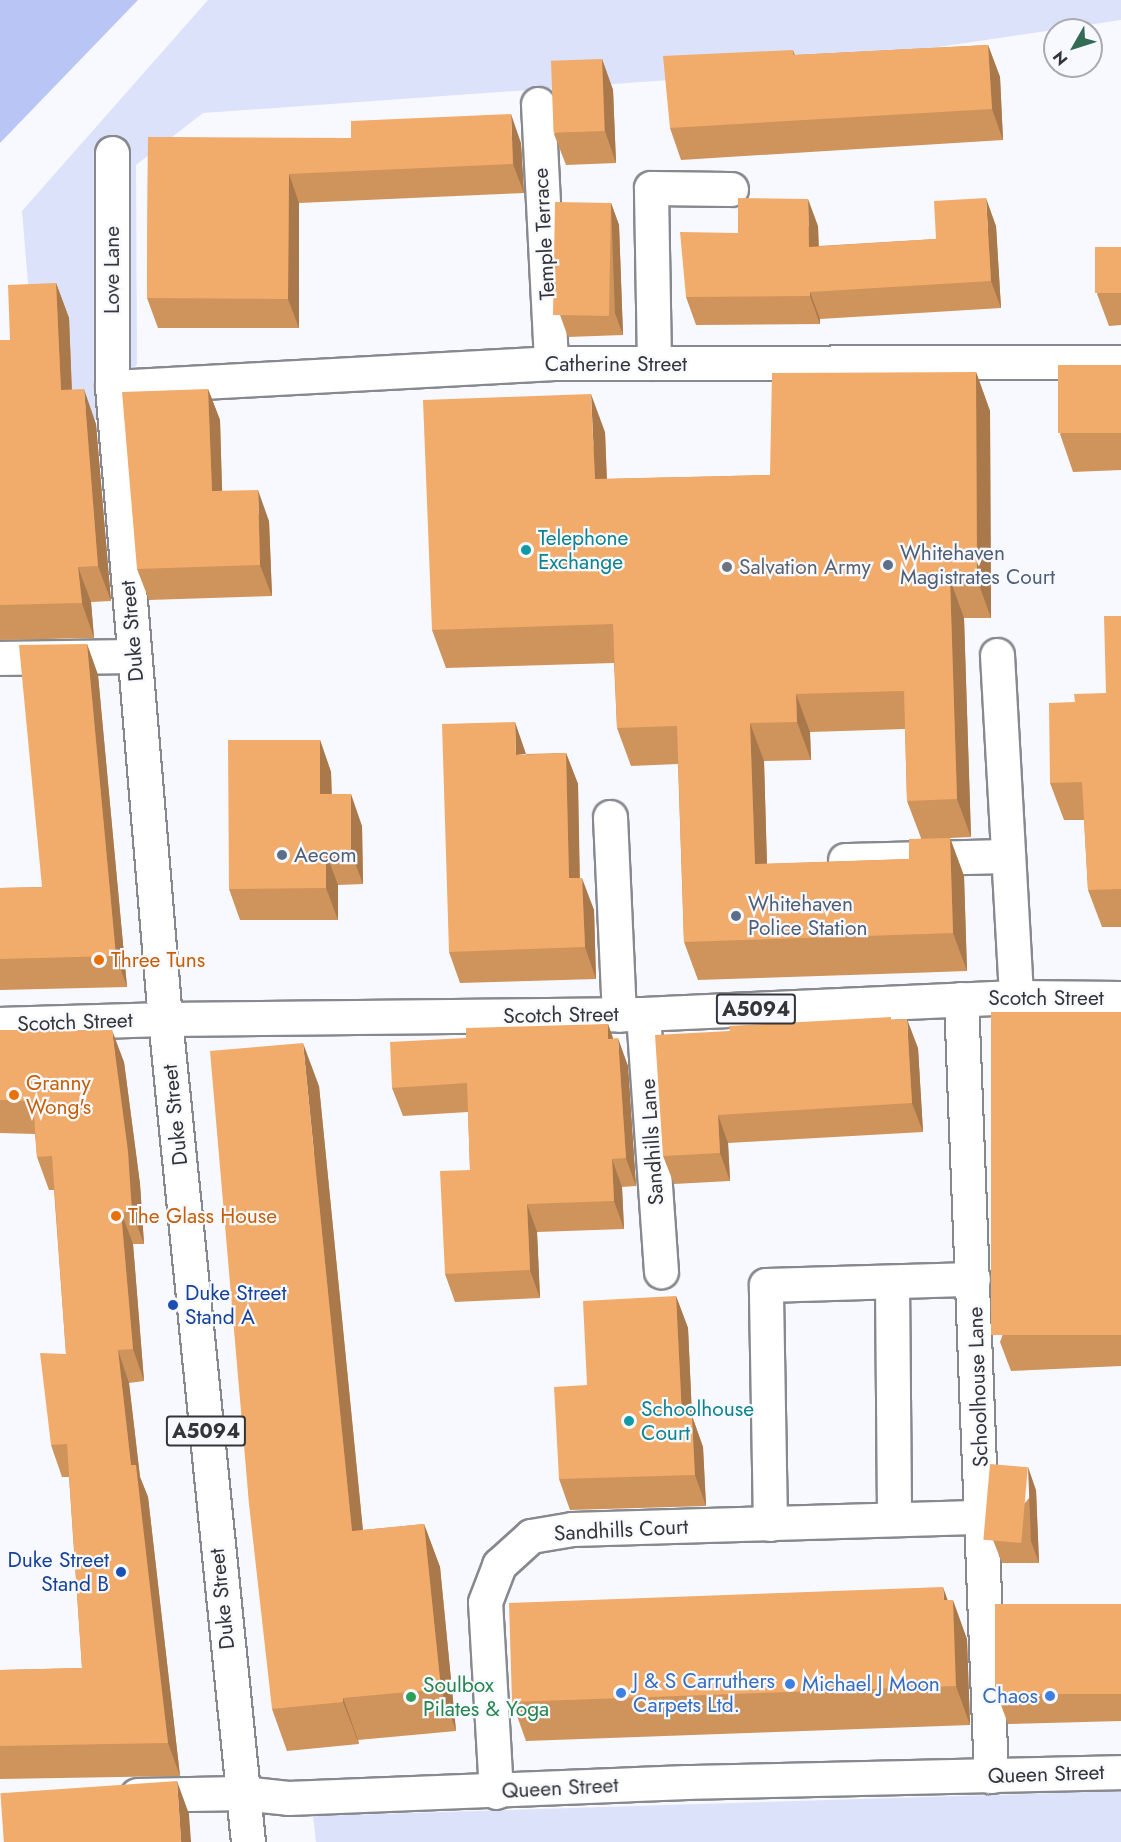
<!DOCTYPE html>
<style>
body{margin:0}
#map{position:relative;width:1121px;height:1842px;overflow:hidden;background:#f8f9ff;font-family:Jost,sans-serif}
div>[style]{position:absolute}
.green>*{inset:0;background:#dce2fa}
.forest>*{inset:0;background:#b9c5f5}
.roads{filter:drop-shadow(2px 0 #87898f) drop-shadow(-2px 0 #87898f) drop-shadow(0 2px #87898f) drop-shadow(0 -2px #87898f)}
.minor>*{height:33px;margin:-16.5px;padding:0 16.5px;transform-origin:16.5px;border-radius:16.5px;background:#fff}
.major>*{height:33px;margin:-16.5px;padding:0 16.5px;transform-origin:16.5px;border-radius:16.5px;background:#fff}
.wall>*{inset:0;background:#cf935c}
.shaded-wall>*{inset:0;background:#a9784b}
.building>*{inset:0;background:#f1ab6b;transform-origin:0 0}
.dots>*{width:16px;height:16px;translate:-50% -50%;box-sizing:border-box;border:3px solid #f8f9ff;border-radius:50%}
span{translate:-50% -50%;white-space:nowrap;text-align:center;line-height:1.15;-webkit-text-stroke:4.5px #f8f9ff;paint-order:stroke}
.shield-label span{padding:2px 4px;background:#f8f9ff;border:2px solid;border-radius:4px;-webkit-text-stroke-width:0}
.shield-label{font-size:20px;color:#343538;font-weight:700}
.street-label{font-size:21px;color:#343538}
.culture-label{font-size:21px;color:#0d838f}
.left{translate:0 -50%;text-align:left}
.service-label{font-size:21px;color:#4e5e75}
.worship-label{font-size:21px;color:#5b616d}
.food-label{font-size:21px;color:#c56008}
.transit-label{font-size:21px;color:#164399}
.right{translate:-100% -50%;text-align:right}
.shop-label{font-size:21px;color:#366cbe}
.leisure-label{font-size:21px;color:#27864d}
.north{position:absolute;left:1043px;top:18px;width:60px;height:60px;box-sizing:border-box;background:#f8f9ff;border:2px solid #aaabaf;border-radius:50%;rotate:231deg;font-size:16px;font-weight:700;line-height:24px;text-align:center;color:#343538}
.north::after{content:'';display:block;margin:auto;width:21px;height:27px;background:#326c55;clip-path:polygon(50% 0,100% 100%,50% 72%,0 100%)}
</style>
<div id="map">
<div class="green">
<div style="clip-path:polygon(208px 0,1121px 0,1121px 20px,754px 74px,203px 113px,136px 165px,137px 364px,45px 486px,22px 211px)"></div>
<div style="clip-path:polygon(1121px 1791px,1121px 1842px,316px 1842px,313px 1816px)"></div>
</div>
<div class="forest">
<div style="clip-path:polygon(0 0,138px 0,0 143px)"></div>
</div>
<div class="roads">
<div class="minor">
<div style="left:538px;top:104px;width:259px;rotate:87.1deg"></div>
<div style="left:654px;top:363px;width:175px;rotate:-91deg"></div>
<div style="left:651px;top:188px;width:80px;rotate:0.7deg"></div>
<div style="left:112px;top:387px;width:440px;rotate:-3.1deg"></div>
<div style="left:551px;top:363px;width:570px;rotate:-0.1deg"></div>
<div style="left:997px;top:655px;width:343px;rotate:86.8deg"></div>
<div style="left:0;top:658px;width:134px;rotate:-0.9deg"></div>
<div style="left:610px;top:817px;width:198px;rotate:87.4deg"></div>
<div style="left:845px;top:860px;width:163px;rotate:-1.4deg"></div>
<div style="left:961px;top:999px;width:778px;rotate:87.79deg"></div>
<div style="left:643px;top:1014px;width:258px;rotate:86deg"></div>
<div style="left:0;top:1024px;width:165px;rotate:-1.7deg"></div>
<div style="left:165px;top:1019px;width:634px;rotate:-94.79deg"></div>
<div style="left:112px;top:387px;width:234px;rotate:-90deg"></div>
<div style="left:892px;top:1282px;width:237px;rotate:89.5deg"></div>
<div style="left:770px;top:1524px;width:239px;rotate:-91deg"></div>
<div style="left:766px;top:1285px;width:207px;rotate:-1.7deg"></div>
<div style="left:496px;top:1792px;width:190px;rotate:-93.3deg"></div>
<div style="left:485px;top:1602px;width:40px;rotate:-69deg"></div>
<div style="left:499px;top:1565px;width:43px;rotate:-42.2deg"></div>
<div style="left:531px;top:1536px;width:42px;rotate:-9.7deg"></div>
<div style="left:572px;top:1529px;width:411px;rotate:-1.7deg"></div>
<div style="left:137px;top:1795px;width:105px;rotate:-1.1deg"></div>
<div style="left:242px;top:1793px;width:46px;rotate:6.2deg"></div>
<div style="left:288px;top:1798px;width:399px;rotate:-2.3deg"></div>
<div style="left:687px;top:1782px;width:434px;rotate:-1.3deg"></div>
</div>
<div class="major">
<div style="left:248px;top:1842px;width:827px;rotate:-95.76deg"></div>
<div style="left:165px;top:1019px;width:478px;rotate:-0.6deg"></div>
<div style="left:643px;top:1014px;width:373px;rotate:-2.6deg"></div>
<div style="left:1016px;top:997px;width:105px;rotate:0.5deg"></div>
</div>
</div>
<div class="wall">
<div style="clip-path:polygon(988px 45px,1000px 77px,1003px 140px,681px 160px,670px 128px,793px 50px,795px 55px)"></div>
<div style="clip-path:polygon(602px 59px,613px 90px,616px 163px,566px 165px,554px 134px)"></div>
<div style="clip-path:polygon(148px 137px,521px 143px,524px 193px,299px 203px,299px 328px,158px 328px,147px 298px)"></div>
<div style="clip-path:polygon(611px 203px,619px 225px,623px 335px,568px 337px,560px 315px)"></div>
<div style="clip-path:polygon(818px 226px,819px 246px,936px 239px,996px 226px,1001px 308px,820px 319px,820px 324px,696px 325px,686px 297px,738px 233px)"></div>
<div style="clip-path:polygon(1121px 247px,1121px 325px,1109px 326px,1097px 294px)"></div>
<div style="clip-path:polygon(56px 283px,69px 318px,72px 390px,96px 424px,111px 601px,91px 602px,94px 638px,0 640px,0 340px,10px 340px)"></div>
<div style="clip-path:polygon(1121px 365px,1121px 470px,1073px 472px,1060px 434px)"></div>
<div style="clip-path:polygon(evenodd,976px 372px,990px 411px,991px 618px,964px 618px,971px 837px,950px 838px,964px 876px,967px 971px,698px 980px,684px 942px,678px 764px,631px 766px,617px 728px,614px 663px,446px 668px,432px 630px,605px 432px,607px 479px,770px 475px,976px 372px,905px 729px,907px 801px,921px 838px,909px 859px,767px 864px,764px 761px,811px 760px,810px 732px,905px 729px)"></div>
<div style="clip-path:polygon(208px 389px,220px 420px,222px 491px,269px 521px,272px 596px,149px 600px,137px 569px)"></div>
<div style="clip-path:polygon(1121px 616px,1121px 927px,1102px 927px,1088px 890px,1084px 820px,1064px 820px,1050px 783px,1075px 702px,1106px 693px)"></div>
<div style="clip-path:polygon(87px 644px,98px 675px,127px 987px,0 990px,0 888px,42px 887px)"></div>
<div style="clip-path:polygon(320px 740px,331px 772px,332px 794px,362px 826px,363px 884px,338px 885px,338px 920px,240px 920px,229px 889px)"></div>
<div style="clip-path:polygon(566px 753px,578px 784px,580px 878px,594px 910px,596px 979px,460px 983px,449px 952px,526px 754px)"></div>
<div style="clip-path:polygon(1121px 1012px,1121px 1366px,1011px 1371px,1000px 1342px)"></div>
<div style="clip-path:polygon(892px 1020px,918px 1048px,923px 1132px,728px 1143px,730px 1181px,674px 1184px,663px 1156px,730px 1031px)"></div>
<div style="clip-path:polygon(608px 1024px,613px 1039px,628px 1066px,636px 1186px,622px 1187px,624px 1229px,537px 1232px,540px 1298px,455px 1302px,445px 1274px,470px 1170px,468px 1112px,403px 1116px,392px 1088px,466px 1038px)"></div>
<div style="clip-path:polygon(0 1030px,124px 1062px,140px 1184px,144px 1244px,133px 1244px,144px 1381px,129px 1383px,140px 1477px,148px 1497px,180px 1776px,0 1779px,0 1670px,82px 1668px,69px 1477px,62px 1477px,51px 1445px,66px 1354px,54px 1190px,49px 1190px,37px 1157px,35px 1134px,0 1133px)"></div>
<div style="clip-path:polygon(319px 1086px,363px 1530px,424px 1524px,440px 1567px,456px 1731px,358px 1740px,359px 1744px,287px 1751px,272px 1709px)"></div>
<div style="clip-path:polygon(676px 1296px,688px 1328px,692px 1416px,703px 1447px,706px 1506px,570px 1510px,559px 1479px,587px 1385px)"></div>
<div style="clip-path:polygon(1036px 1490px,1039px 1563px,1002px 1563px,993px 1540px)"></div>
<div style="clip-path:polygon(948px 1600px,967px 1639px,970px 1725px,526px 1741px,512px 1702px)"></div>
<div style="clip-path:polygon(1121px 1604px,1121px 1721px,1008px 1724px,998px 1697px)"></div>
</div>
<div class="shaded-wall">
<div style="clip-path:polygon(988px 45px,1000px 77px,1003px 140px,992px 109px)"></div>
<div style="clip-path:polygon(602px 59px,613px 90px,616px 163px,605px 131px)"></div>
<div style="clip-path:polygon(511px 114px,521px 143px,524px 193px,513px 164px)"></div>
<div style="clip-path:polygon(289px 174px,299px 203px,299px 328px,288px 299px)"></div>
<div style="clip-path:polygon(986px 198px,996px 226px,1001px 308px,991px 281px)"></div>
<div style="clip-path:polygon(808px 199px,818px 226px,819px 274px,809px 247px)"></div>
<div style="clip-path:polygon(611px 203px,619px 225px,623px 335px,615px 313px)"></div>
<div style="clip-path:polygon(56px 283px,69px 318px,73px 425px,61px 390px)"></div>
<div style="clip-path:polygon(810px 292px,820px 319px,820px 324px,810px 296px)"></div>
<div style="clip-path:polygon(976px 372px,990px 411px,991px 618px,977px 579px)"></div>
<div style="clip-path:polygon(84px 389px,96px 424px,111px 601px,98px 566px)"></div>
<div style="clip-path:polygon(208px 389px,220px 420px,223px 523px,212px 491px)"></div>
<div style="clip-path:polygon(591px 394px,605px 432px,608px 518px,595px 479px)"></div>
<div style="clip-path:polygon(258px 490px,269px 521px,272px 596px,260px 565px)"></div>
<div style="clip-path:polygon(78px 567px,91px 602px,94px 638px,82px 603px)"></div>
<div style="clip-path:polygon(950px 579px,964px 618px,971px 837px,957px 799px)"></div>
<div style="clip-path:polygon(87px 644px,98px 675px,127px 987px,116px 956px)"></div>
<div style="clip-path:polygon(796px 694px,810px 732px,811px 760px,797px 722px)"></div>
<div style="clip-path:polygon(515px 722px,526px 754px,516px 755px)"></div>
<div style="clip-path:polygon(750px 723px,764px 761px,768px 902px,755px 864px)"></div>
<div style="clip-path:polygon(320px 740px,331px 772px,332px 826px,320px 794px)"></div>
<div style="clip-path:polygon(566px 753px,578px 784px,580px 910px,569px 878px)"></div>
<div style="clip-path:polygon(351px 794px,362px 826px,363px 884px,351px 852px)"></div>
<div style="clip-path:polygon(950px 838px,964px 876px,967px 971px,953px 933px)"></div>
<div style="clip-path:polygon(326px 853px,338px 885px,338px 920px,326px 888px)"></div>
<div style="clip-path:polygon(582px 878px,594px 910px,596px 979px,585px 947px)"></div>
<div style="clip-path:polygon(907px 1019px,918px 1048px,923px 1132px,912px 1103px)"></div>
<div style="clip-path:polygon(608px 1024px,618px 1052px,608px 1039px)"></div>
<div style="clip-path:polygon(112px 1030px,124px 1062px,140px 1184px,144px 1244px,132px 1211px)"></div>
<div style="clip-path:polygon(618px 1038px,628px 1066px,636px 1186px,626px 1158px)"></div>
<div style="clip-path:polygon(303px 1043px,319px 1086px,367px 1573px,352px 1531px)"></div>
<div style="clip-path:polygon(718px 1115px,728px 1143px,730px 1181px,720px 1153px)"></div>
<div style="clip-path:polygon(612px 1159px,622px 1187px,624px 1229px,614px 1201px)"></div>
<div style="clip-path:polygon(527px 1204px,537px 1232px,540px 1298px,530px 1270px)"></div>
<div style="clip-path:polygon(121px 1212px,133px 1244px,144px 1381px,133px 1349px)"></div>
<div style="clip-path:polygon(676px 1296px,688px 1328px,692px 1416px,703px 1447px,706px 1506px,695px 1475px,682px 1416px)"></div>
<div style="clip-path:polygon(118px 1350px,129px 1383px,140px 1477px,148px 1497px,180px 1776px,168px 1743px,131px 1465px)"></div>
<div style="clip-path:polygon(1028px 1467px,1036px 1490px,1039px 1563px,1031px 1541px)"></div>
<div style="clip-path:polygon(424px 1524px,440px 1567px,456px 1731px,441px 1689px)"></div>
<div style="clip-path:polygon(943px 1587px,953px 1615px,953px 1600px,967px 1639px,970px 1725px,956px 1686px,944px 1600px)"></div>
<div style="clip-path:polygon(343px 1698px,358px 1740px,359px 1744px,343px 1702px)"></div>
<div style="clip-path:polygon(177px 1781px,189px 1814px,191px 1842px,181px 1842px)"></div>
</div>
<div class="building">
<div style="clip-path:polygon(988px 45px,992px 109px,670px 128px,663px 56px,793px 50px,793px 55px)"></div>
<div style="left:602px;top:59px;width:72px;height:51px;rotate:88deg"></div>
<div style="clip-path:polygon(511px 114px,513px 164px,289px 174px,288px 299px,147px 298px,148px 137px,351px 138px,351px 121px)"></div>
<div style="clip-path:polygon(738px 198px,808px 199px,809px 247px,936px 239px,934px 201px,986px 198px,991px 281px,810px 292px,810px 296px,686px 297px,680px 232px,738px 233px)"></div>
<div style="left:555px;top:202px;width:56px;height:113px;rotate:1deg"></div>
<div style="left:1121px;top:247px;width:46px;height:26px;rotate:90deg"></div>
<div style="clip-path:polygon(56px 283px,61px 390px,84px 389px,98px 566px,78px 567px,82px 603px,0 605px,0 340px,10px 340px,8px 285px)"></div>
<div style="left:1121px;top:365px;width:68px;height:63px;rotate:90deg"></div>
<div style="clip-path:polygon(976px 372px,977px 579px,950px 579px,957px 799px,907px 801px,904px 691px,796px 694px,797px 722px,750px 723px,755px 864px,909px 859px,909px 839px,950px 838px,953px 933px,684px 942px,677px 726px,617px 728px,613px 624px,432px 630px,423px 400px,591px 394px,595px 479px,770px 475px,772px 373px)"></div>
<div style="clip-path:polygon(208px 389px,212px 491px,258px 490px,260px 565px,137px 569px,122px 392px)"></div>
<div style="clip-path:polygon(1104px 616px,1121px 616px,1121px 889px,1088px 890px,1082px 782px,1050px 783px,1049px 703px,1075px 702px,1074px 694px,1106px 693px)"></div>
<div style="clip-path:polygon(87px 644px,116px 956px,0 959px,0 888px,42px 887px,19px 645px)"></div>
<div style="clip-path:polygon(515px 722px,516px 755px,566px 753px,569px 878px,582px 878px,585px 947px,449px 952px,442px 724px)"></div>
<div style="clip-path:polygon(228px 740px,320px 740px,320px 794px,351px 794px,351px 852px,326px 853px,326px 888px,229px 889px)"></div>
<div style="left:1121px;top:1012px;width:323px;height:130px;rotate:90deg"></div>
<div style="clip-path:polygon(891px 1017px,891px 1020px,907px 1019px,912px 1103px,718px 1115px,720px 1153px,663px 1156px,655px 1035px,730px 1031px,729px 1026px)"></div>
<div style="clip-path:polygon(608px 1024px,608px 1039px,618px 1038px,626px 1158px,612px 1159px,614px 1201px,527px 1204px,530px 1270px,445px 1274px,440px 1171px,470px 1170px,467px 1083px,392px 1088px,390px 1042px,466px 1038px,466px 1028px)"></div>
<div style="clip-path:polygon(0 1030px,112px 1030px,128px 1151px,132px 1211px,121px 1212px,133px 1349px,118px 1350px,131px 1465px,136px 1465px,168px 1743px,0 1746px,0 1670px,82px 1668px,67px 1444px,51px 1445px,40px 1353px,66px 1354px,52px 1156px,37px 1157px,33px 1101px,0 1100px)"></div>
<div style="clip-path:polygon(303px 1043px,352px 1531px,424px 1524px,441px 1689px,343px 1698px,343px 1702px,272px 1709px,249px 1504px,210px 1051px)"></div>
<div style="clip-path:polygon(676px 1296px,682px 1416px,692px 1415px,695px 1475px,559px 1479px,554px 1387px,587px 1385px,583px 1301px)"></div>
<div style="left:990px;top:1464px;width:38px;height:76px;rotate:5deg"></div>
<div style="clip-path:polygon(943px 1587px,944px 1600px,953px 1600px,956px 1686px,512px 1702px,509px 1603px)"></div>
<div style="left:1121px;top:1604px;width:90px;height:126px;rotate:90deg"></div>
<div style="left:177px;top:1781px;width:61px;height:177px;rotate:86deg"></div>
</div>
<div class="dots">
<div style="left:526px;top:550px;background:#0f9aa8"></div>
<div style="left:888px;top:565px;background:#5c6f8a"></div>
<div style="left:727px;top:567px;background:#6b7280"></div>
<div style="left:282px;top:855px;background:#5c6f8a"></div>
<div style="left:736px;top:916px;background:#5c6f8a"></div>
<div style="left:99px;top:960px;background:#e8710a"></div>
<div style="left:14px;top:1095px;background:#e8710a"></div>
<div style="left:116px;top:1216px;background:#e8710a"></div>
<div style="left:173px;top:1305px;background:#1a4fb4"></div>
<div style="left:629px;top:1421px;background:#0f9aa8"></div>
<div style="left:121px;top:1572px;background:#1a4fb4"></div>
<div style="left:790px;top:1684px;background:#3f7fe0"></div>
<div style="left:621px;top:1693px;background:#3f7fe0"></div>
<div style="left:1050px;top:1696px;background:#3f7fe0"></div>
<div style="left:411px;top:1697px;background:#2e9e5b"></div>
</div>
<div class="shield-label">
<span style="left:756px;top:1009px">A5094</span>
<span style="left:206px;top:1431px">A5094</span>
</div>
<div class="street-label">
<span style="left:544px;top:234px;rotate:-93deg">Temple Terrace</span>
<span style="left:112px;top:270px;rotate:-90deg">Love Lane</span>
<span style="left:616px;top:364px">Catherine Street</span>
<span style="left:132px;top:631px;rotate:-95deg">Duke Street</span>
<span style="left:1046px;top:998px">Scotch Street</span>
<span style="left:561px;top:1015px;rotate:-1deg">Scotch Street</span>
<span style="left:75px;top:1022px;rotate:-2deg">Scotch Street</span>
<span style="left:175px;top:1115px;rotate:-96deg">Duke Street</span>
<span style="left:652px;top:1142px;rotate:-94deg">Sandhills Lane</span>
<span style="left:978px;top:1387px;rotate:-92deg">Schoolhouse Lane</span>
<span style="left:621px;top:1530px;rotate:-3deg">Sandhills Court</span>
<span style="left:222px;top:1599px;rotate:-96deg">Duke Street</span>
<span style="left:1046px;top:1774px;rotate:-2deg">Queen Street</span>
<span style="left:560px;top:1788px;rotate:-3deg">Queen Street</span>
</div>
<div class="culture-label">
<span class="left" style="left:538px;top:550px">Telephone<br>Exchange</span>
<span class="left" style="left:641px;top:1421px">Schoolhouse<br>Court</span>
</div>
<div class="service-label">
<span class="left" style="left:900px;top:565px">Whitehaven<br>Magistrates Court</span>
<span class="left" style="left:294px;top:855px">Aecom</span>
<span class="left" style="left:748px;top:916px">Whitehaven<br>Police Station</span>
</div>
<div class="worship-label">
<span class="left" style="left:739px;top:567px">Salvation Army</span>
</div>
<div class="food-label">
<span class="left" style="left:111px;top:960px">Three Tuns</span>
<span class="left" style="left:26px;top:1095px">Granny<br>Wong's</span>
<span class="left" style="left:128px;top:1216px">The Glass House</span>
</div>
<div class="transit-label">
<span class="left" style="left:185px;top:1305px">Duke Street<br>Stand A</span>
<span class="right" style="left:109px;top:1572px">Duke Street<br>Stand B</span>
</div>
<div class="shop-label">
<span class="left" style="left:633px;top:1693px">J &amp; S Carruthers<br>Carpets Ltd.</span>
<span class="left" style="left:802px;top:1684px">Michael J Moon</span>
<span class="right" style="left:1038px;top:1696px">Chaos</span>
</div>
<div class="leisure-label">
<span class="left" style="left:423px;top:1697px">Soulbox<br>Pilates &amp; Yoga</span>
</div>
<div class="north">N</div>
</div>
